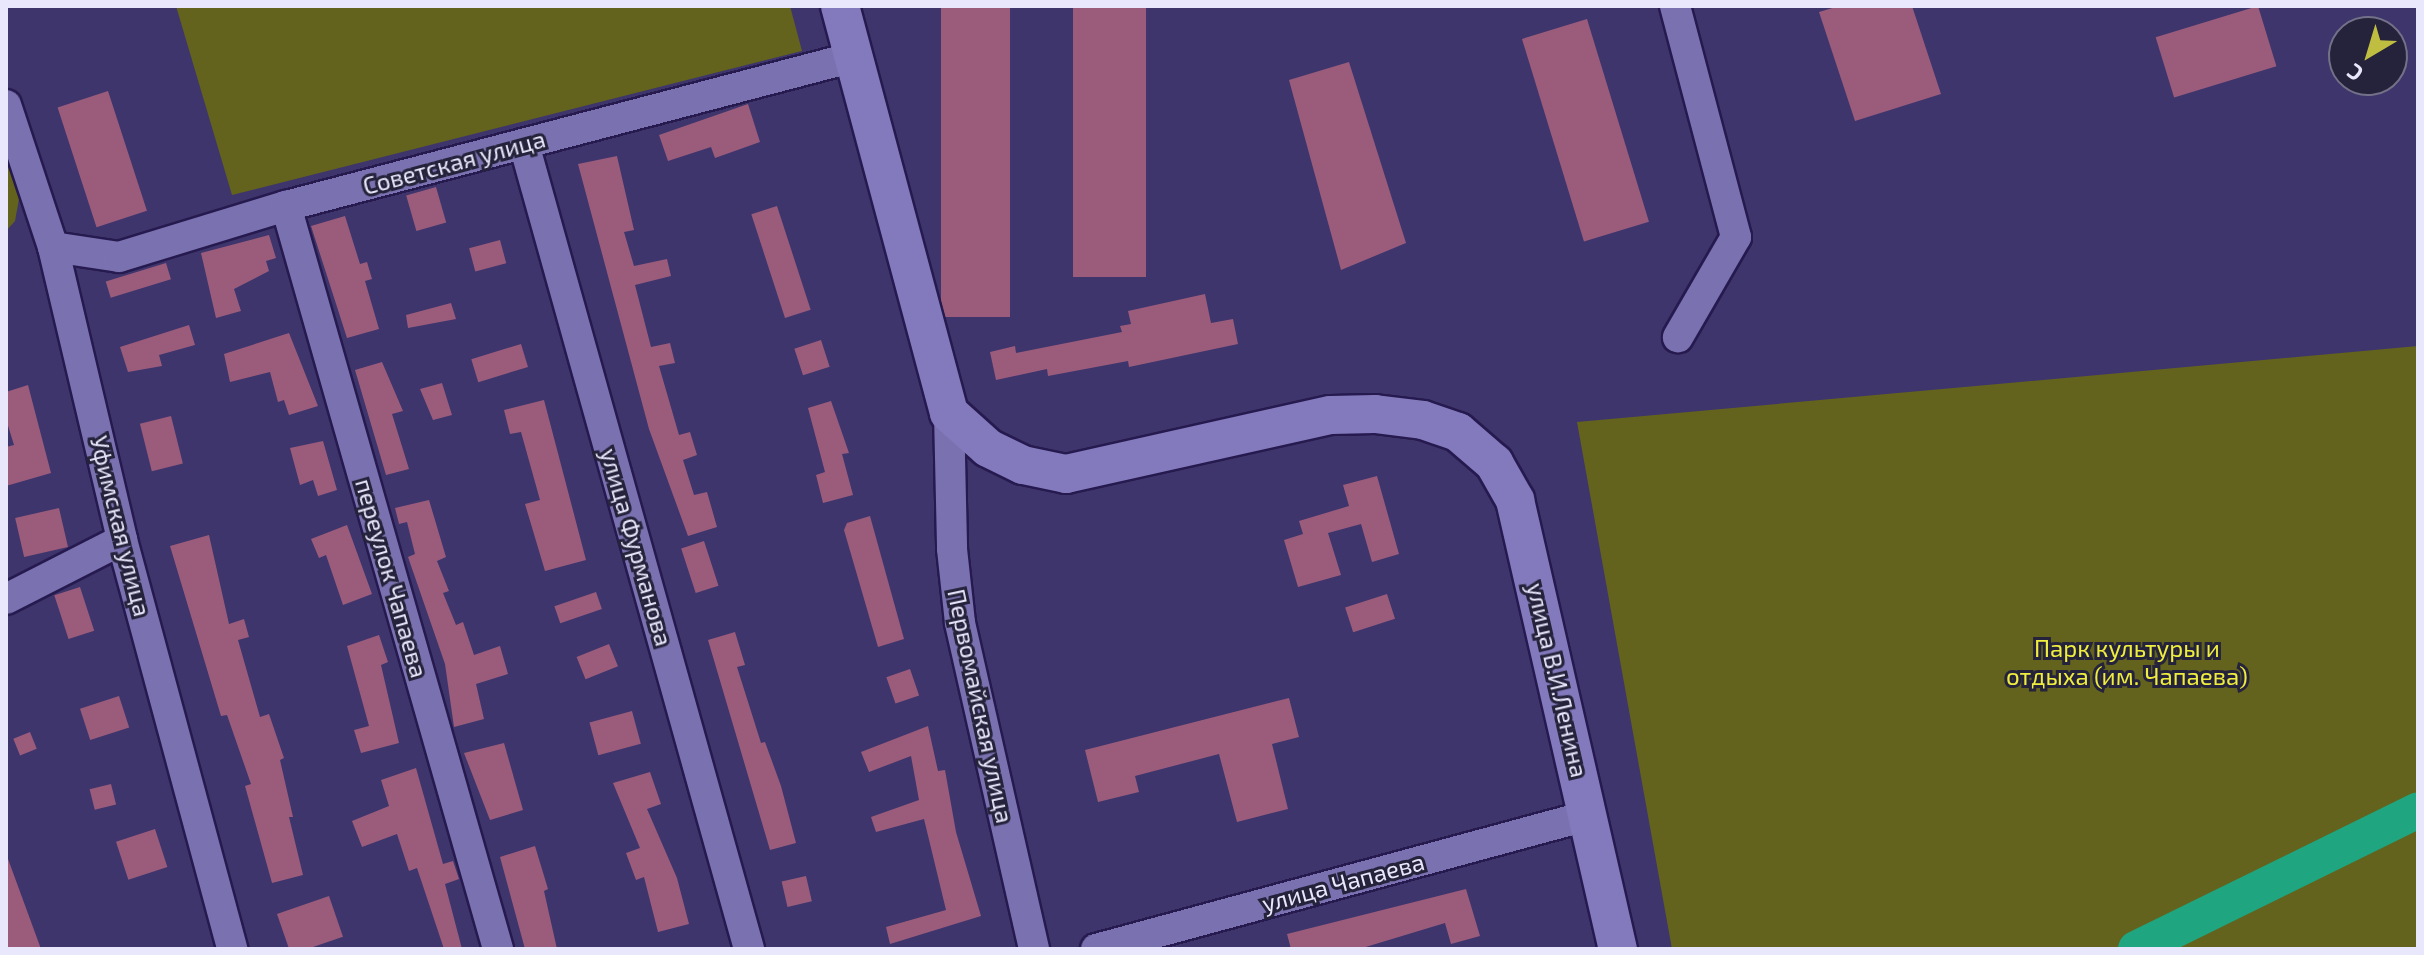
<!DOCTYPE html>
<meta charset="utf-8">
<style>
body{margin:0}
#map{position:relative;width:2424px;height:955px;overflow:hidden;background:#3e356c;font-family:"Exo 2",sans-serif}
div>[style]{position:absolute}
.green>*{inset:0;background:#63631d}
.river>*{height:36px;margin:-18px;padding:0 18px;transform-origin:18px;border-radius:18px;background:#1fa580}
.building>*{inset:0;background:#9b5c7c;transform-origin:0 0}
.roads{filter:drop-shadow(2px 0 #261a4f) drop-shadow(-2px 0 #261a4f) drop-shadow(0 2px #261a4f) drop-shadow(0 -2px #261a4f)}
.minor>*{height:30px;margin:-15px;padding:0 15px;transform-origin:15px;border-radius:15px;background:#7a72b0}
.major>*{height:38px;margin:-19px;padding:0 19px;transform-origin:19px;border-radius:19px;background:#827abc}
span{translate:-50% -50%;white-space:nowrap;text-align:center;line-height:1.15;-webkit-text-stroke:6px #25223b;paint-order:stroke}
.street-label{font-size:24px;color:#e9e7fc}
.park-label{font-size:24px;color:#efed3d}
.frame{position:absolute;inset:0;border:8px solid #e9e7fc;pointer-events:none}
.north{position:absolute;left:2328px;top:16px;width:80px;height:80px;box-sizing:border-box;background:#25223b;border:2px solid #737188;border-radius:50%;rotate:218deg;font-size:22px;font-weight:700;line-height:32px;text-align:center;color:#e9e7fc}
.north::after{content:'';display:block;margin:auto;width:28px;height:36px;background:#bfbe41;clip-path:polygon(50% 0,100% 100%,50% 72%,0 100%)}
</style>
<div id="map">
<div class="green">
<div style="clip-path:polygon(176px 6px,790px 6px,802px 51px,232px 195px)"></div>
<div style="clip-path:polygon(6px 122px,23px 177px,15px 221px,6px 231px)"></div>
<div style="clip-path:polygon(2418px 346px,2418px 949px,1672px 949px,1577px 422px)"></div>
</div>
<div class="river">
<div style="left:2136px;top:949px;width:314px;rotate:-26.2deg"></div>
</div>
<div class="building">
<div style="left:941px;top:6px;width:69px;height:311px"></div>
<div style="left:1073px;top:6px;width:73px;height:271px"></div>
<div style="clip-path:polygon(1839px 6px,1912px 6px,1941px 94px,1855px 121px,1819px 12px)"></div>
<div style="left:2258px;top:6px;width:63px;height:107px;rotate:73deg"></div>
<div style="left:1587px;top:19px;width:212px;height:68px;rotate:73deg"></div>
<div style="clip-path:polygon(1349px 62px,1406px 243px,1341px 270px,1289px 80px)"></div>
<div style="left:108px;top:91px;width:126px;height:53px;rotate:72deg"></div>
<div style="clip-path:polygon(748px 104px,760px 142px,715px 158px,711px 147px,668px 161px,659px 135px)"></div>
<div style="clip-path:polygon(617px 156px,634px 230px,624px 232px,634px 266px,667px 259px,671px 276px,635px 285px,651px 347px,670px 343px,675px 363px,659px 366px,679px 435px,690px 432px,697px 455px,683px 460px,694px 495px,707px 492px,717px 527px,688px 536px,649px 429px,578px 164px)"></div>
<div style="left:436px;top:187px;width:37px;height:31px;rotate:74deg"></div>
<div style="left:777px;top:206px;width:109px;height:27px;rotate:72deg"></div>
<div style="clip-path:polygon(345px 216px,360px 264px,367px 262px,372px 279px,365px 281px,379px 329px,347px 338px,311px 226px)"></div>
<div style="clip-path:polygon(269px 235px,276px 258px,266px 261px,269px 271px,234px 289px,241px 311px,216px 318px,201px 253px)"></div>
<div style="left:500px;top:240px;width:24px;height:32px;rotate:75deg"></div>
<div style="left:166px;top:263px;width:17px;height:63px;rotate:73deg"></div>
<div style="clip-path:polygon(1205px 294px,1211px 323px,1233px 319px,1238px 344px,1129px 367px,1128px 361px,1048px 376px,1047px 369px,996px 380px,990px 352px,1015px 346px,1016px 353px,1122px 332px,1120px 326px,1131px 324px,1128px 311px)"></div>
<div style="clip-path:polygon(451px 303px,456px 319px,408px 328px,406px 315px)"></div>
<div style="clip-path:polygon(189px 325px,195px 345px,159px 355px,162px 366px,128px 372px,120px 347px)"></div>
<div style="clip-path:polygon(289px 333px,318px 406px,289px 415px,284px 400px,278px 402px,270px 372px,230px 382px,224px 354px)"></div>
<div style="left:821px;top:340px;width:28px;height:28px;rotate:72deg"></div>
<div style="left:521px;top:344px;width:24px;height:52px;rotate:73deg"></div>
<div style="clip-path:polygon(382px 362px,403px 411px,392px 414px,409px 469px,386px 475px,355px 370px)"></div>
<div style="clip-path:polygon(442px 383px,452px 415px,433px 420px,420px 389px)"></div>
<div style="clip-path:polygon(28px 385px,51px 473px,6px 486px,6px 447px,14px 445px,6px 419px,6px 392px)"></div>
<div style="clip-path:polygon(544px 400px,586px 560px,545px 571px,525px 504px,540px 500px,521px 432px,510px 434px,504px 410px)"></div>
<div style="clip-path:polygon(831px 401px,849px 453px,842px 454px,853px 495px,823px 503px,816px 475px,825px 472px,808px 408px)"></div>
<div style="left:171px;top:416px;width:49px;height:32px;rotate:76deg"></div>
<div style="clip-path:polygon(323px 441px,337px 490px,318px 496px,313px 480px,300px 485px,290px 448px)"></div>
<div style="clip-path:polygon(1377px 476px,1399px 554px,1372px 562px,1361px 524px,1328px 533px,1341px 575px,1298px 587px,1284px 540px,1303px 534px,1299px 521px,1349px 506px,1343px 485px)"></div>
<div style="clip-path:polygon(429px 500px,446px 557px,437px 561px,449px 591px,443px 593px,456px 625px,463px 622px,474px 655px,500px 646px,508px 674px,476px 684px,484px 719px,454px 727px,445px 664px,408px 557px,415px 554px,407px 522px,399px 524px,395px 508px)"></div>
<div style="left:59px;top:508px;width:40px;height:45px;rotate:77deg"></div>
<div style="clip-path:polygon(870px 516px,904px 639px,878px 647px,844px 530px,847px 523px)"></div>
<div style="clip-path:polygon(347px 525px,372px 594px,343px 605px,326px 555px,319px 558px,311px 539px)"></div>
<div style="clip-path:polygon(209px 535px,229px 624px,244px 619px,249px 637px,238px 640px,260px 717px,269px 714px,284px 758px,280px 760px,293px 817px,289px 817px,303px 875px,272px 883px,245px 786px,251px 784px,227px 715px,221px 716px,170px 546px)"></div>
<div style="left:704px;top:541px;width:47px;height:24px;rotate:72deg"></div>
<div style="left:80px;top:587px;width:46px;height:27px;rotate:72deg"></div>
<div style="left:596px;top:592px;width:18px;height:44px;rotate:71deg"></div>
<div style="left:1387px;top:594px;width:26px;height:44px;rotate:72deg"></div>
<div style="clip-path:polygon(735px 632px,745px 665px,737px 667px,761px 743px,765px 742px,781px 786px,796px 843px,770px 850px,708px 640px)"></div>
<div style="clip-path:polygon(379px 635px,388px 662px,381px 665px,399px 743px,361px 753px,354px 730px,369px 726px,347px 646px)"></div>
<div style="left:609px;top:644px;width:24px;height:35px;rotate:68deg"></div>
<div style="left:910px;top:669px;width:28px;height:25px;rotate:71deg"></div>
<div style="left:119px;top:696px;width:33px;height:41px;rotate:72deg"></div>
<div style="clip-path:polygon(1289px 698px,1299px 737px,1272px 744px,1288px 809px,1237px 822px,1219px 754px,1135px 776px,1139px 792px,1098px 802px,1085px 750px)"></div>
<div style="left:632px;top:711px;width:34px;height:44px;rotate:75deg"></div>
<div style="clip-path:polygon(928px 726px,938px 771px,945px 770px,956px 832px,981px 916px,890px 944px,886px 927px,946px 910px,924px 819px,876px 832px,871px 817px,919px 800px,911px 756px,869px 772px,861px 752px)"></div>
<div style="left:30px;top:732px;width:18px;height:18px;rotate:68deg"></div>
<div style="clip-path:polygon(504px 743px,523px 810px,490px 820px,464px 753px)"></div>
<div style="clip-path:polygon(416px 768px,443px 864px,453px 861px,459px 879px,445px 884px,462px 949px,444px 949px,417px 868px,409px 871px,397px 834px,362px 847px,352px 821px,389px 806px,381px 780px)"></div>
<div style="clip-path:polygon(650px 772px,661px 804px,647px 809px,677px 878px,689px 924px,658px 932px,644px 877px,636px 880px,626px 853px,640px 848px,613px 783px)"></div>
<div style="left:111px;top:784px;width:21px;height:22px;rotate:76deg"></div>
<div style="left:155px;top:829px;width:40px;height:41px;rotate:72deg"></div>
<div style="clip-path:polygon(535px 846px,548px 889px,544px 891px,557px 949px,525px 949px,500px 857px)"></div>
<div style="clip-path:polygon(6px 859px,8px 859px,41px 949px,6px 949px)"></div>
<div style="left:806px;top:876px;width:26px;height:25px;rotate:77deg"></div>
<div style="clip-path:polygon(1466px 889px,1480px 936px,1451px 944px,1445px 923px,1359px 949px,1291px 949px,1287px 934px)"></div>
<div style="left:329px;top:896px;width:43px;height:55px;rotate:71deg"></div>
</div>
<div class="roads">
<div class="minor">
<div style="left:1675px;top:6px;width:239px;rotate:75.2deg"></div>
<div style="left:1736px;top:237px;width:116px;rotate:120.1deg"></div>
<div style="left:6px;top:105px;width:150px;rotate:71.7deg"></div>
<div style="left:53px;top:247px;width:301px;rotate:76.7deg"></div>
<div style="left:122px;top:540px;width:424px;rotate:74.9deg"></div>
<div style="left:524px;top:144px;width:836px;rotate:74.38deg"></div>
<div style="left:286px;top:206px;width:773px;rotate:74.07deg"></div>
<div style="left:53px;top:247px;width:67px;rotate:8.6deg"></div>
<div style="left:119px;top:257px;width:175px;rotate:-17deg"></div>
<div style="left:286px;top:206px;width:587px;rotate:-14.7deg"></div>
<div style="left:949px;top:413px;width:136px;rotate:88.7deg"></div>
<div style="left:952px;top:549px;width:74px;rotate:83.8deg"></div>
<div style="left:960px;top:623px;width:334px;rotate:77.2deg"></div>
<div style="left:6px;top:599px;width:130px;rotate:-27deg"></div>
<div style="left:1096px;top:949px;width:512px;rotate:-15.18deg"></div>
</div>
<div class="major">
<div style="left:840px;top:6px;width:421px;rotate:75deg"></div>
<div style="left:949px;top:413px;width:52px;rotate:41.9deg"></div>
<div style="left:988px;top:448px;width:39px;rotate:26deg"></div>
<div style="left:1023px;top:465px;width:44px;rotate:11.8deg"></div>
<div style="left:1066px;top:474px;width:271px;rotate:-12.6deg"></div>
<div style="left:1331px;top:415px;width:44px;rotate:-1.3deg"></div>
<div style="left:1375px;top:414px;width:48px;rotate:7.1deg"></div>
<div style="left:1423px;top:420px;width:37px;rotate:19deg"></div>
<div style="left:1458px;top:432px;width:48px;rotate:40.7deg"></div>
<div style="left:1494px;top:463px;width:43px;rotate:60.4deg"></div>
<div style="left:1515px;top:500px;width:461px;rotate:77.1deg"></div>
</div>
</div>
<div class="street-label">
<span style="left:454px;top:162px;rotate:-15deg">Советская улица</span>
<span style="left:121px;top:526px;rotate:76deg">Уфимская улица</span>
<span style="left:637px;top:547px;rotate:74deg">улица Фурманова</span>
<span style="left:392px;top:578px;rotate:74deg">переулок Чапаева</span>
<span style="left:1558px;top:680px;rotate:77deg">улица В.И.Ленина</span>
<span style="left:981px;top:706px;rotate:78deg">Первомайская улица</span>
<span style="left:1343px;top:882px;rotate:-15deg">улица Чапаева</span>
</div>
<div class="park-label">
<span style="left:2127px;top:662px">Парк культуры и<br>отдыха (им. Чапаева)</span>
</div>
<div class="frame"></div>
<div class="north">С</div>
</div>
